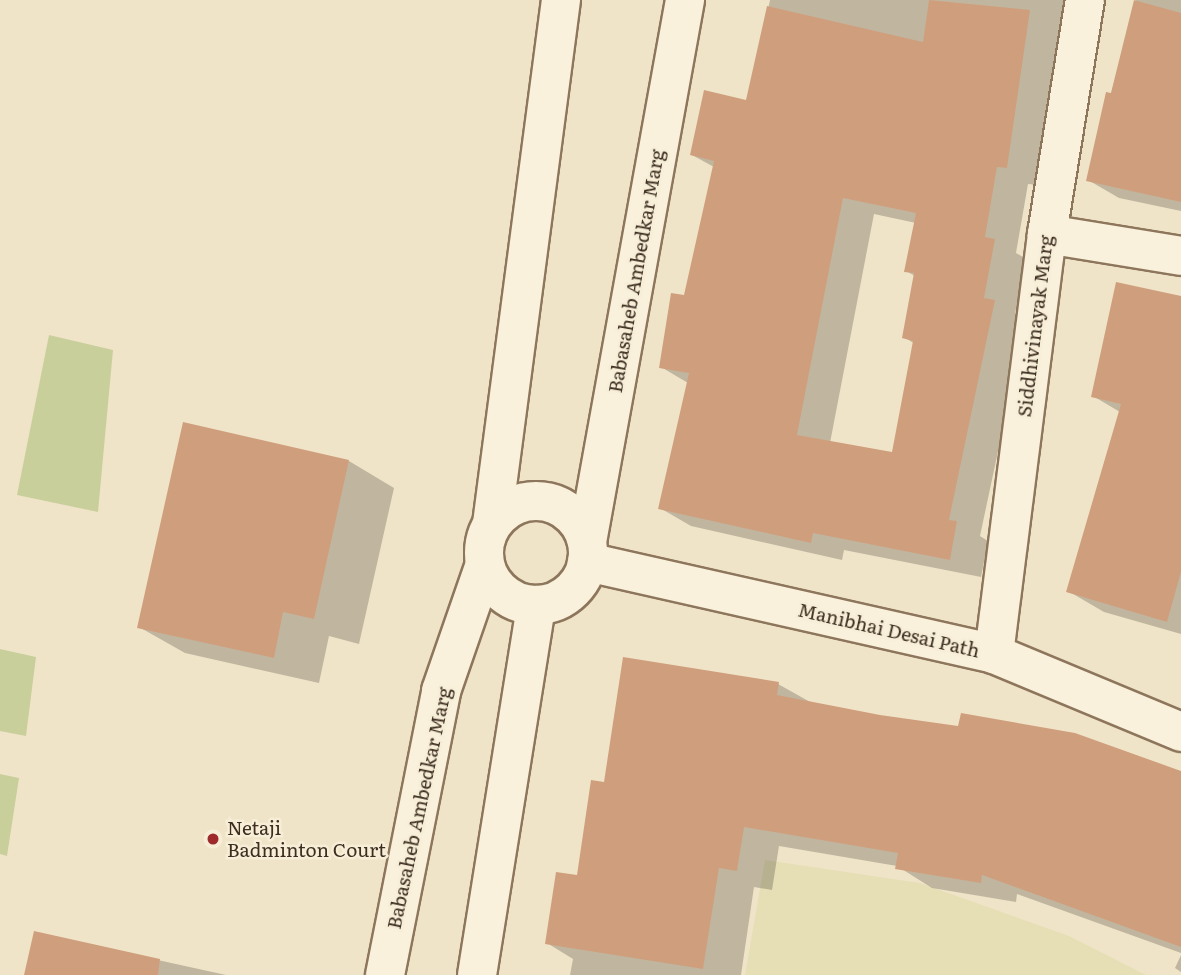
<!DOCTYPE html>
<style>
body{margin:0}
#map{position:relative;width:1181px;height:975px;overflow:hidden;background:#f0e4c8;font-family:Literata,serif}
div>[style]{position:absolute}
.farmland>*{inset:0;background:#e6deb5}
.green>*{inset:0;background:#c9cf9b}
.shadow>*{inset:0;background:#0003}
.building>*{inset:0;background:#cf9f7d}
.roads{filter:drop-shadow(2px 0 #8d765c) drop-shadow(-2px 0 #8d765c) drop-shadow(0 2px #8d765c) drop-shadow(0 -2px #8d765c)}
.street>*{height:38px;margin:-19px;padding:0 19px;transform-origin:19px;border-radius:19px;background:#faf1dc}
.secondary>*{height:38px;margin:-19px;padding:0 19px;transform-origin:19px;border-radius:19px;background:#faf1dc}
.secondary>.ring{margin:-19px;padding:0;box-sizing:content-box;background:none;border:38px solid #faf1dc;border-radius:50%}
.dots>*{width:19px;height:19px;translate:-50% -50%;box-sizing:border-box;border:4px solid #f7eed8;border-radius:50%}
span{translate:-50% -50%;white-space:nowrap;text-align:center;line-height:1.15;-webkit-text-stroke:5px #f7eed8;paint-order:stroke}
.street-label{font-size:19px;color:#3d2e20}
.poi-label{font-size:19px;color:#3d2e20}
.left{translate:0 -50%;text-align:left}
</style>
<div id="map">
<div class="farmland">
<div style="clip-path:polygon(765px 860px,920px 883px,1069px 936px,1146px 975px,745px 975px)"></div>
</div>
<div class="green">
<div style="clip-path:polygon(49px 335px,113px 350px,98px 512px,17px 495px)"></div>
<div style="clip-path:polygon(0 649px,36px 657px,26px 736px,0 731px)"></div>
<div style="clip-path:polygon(0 774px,19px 778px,7px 856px,0 854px)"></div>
</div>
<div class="shadow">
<div style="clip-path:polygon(evenodd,770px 0,1068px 0,1038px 185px,1028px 184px,1016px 253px,1025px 258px,1015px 314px,1026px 320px,980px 536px,988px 541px,981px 577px,844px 550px,842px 560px,691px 526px,660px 508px,688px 383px,661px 367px,685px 297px,714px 167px,692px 155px,748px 102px,770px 0,874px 214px,916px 223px,906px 271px,915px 276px,904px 337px,915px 344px,893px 454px,830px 443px,874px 214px)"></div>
<div style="clip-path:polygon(1136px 0,1181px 0,1181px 211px,1119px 198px,1088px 180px)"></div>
<div style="clip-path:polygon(1181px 298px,1181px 634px,1104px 612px,1068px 591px,1120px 412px,1093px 396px)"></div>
<div style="clip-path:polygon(349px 461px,394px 488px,359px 644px,329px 636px,319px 683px,185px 653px,139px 627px)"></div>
<div style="clip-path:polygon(778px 684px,812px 703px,1181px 773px,1181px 953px,1017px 894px,1016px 902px,932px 888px,897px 866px,779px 846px,772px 890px,754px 887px,741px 975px,570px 975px,573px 959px,547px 943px,579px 877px,606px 784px)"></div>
<div style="clip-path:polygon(35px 933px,226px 975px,26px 975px)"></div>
<div style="clip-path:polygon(1181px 955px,1181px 972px,1175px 968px)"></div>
</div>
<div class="building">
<div style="clip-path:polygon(evenodd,929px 0,1030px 10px,1007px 168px,997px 167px,985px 237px,995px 239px,984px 298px,995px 300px,949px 520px,957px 521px,950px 560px,813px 533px,811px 543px,658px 509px,689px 373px,659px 368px,671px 293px,684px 295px,714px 161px,690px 155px,704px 90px,746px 100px,767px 6px,923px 42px,929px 0,843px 198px,916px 213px,904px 272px,914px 273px,902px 338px,913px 341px,892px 452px,797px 435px,843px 198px)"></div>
<div style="clip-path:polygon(1134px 0,1181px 13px,1181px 202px,1086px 181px,1106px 92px,1111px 93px)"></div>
<div style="clip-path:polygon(1116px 282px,1181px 296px,1181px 572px,1167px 622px,1066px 592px,1121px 404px,1091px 397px)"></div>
<div style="clip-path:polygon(183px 422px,349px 460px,314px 619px,283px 612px,274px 658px,137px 628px)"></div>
<div style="clip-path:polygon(623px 657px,779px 682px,777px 695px,880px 715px,958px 726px,961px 713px,1075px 733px,1181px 771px,1181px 947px,982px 875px,981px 883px,895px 869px,898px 853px,744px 827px,737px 871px,719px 868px,703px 969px,545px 944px,556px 872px,577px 875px,591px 780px,604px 782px)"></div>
<div style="clip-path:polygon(34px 931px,160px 959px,158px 975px,24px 975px)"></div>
</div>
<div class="roads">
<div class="street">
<div style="left:1047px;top:234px;width:136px;rotate:9.3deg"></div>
<div style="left:587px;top:562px;width:417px;rotate:12.7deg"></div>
<div style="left:994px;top:654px;width:203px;rotate:22.6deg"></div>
<div style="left:994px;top:654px;width:423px;rotate:-82.8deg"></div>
<div style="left:1047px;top:234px;width:237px;rotate:-80.8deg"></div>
</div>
<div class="secondary">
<div class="ring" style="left:484px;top:501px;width:66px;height:66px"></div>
<div style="left:492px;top:524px;width:529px;rotate:-82.5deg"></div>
<div style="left:587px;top:542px;width:551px;rotate:-79.75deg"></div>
<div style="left:385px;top:975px;width:289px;rotate:-78.8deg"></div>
<div style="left:441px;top:691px;width:134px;rotate:-70.9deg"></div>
<div style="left:477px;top:975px;width:375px;rotate:-80.9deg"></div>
</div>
</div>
<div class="dots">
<div style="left:213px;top:839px;background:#9e2a2b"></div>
</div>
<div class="street-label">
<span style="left:636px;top:271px;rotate:-80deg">Babasaheb Ambedkar Marg</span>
<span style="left:1035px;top:326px;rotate:-83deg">Siddhivinayak Marg</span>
<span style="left:889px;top:630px;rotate:13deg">Manibhai Desai Path</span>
<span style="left:419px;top:808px;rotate:-78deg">Babasaheb Ambedkar Marg</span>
</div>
<div class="poi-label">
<span class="left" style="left:227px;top:839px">Netaji<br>Badminton Court</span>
</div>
</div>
